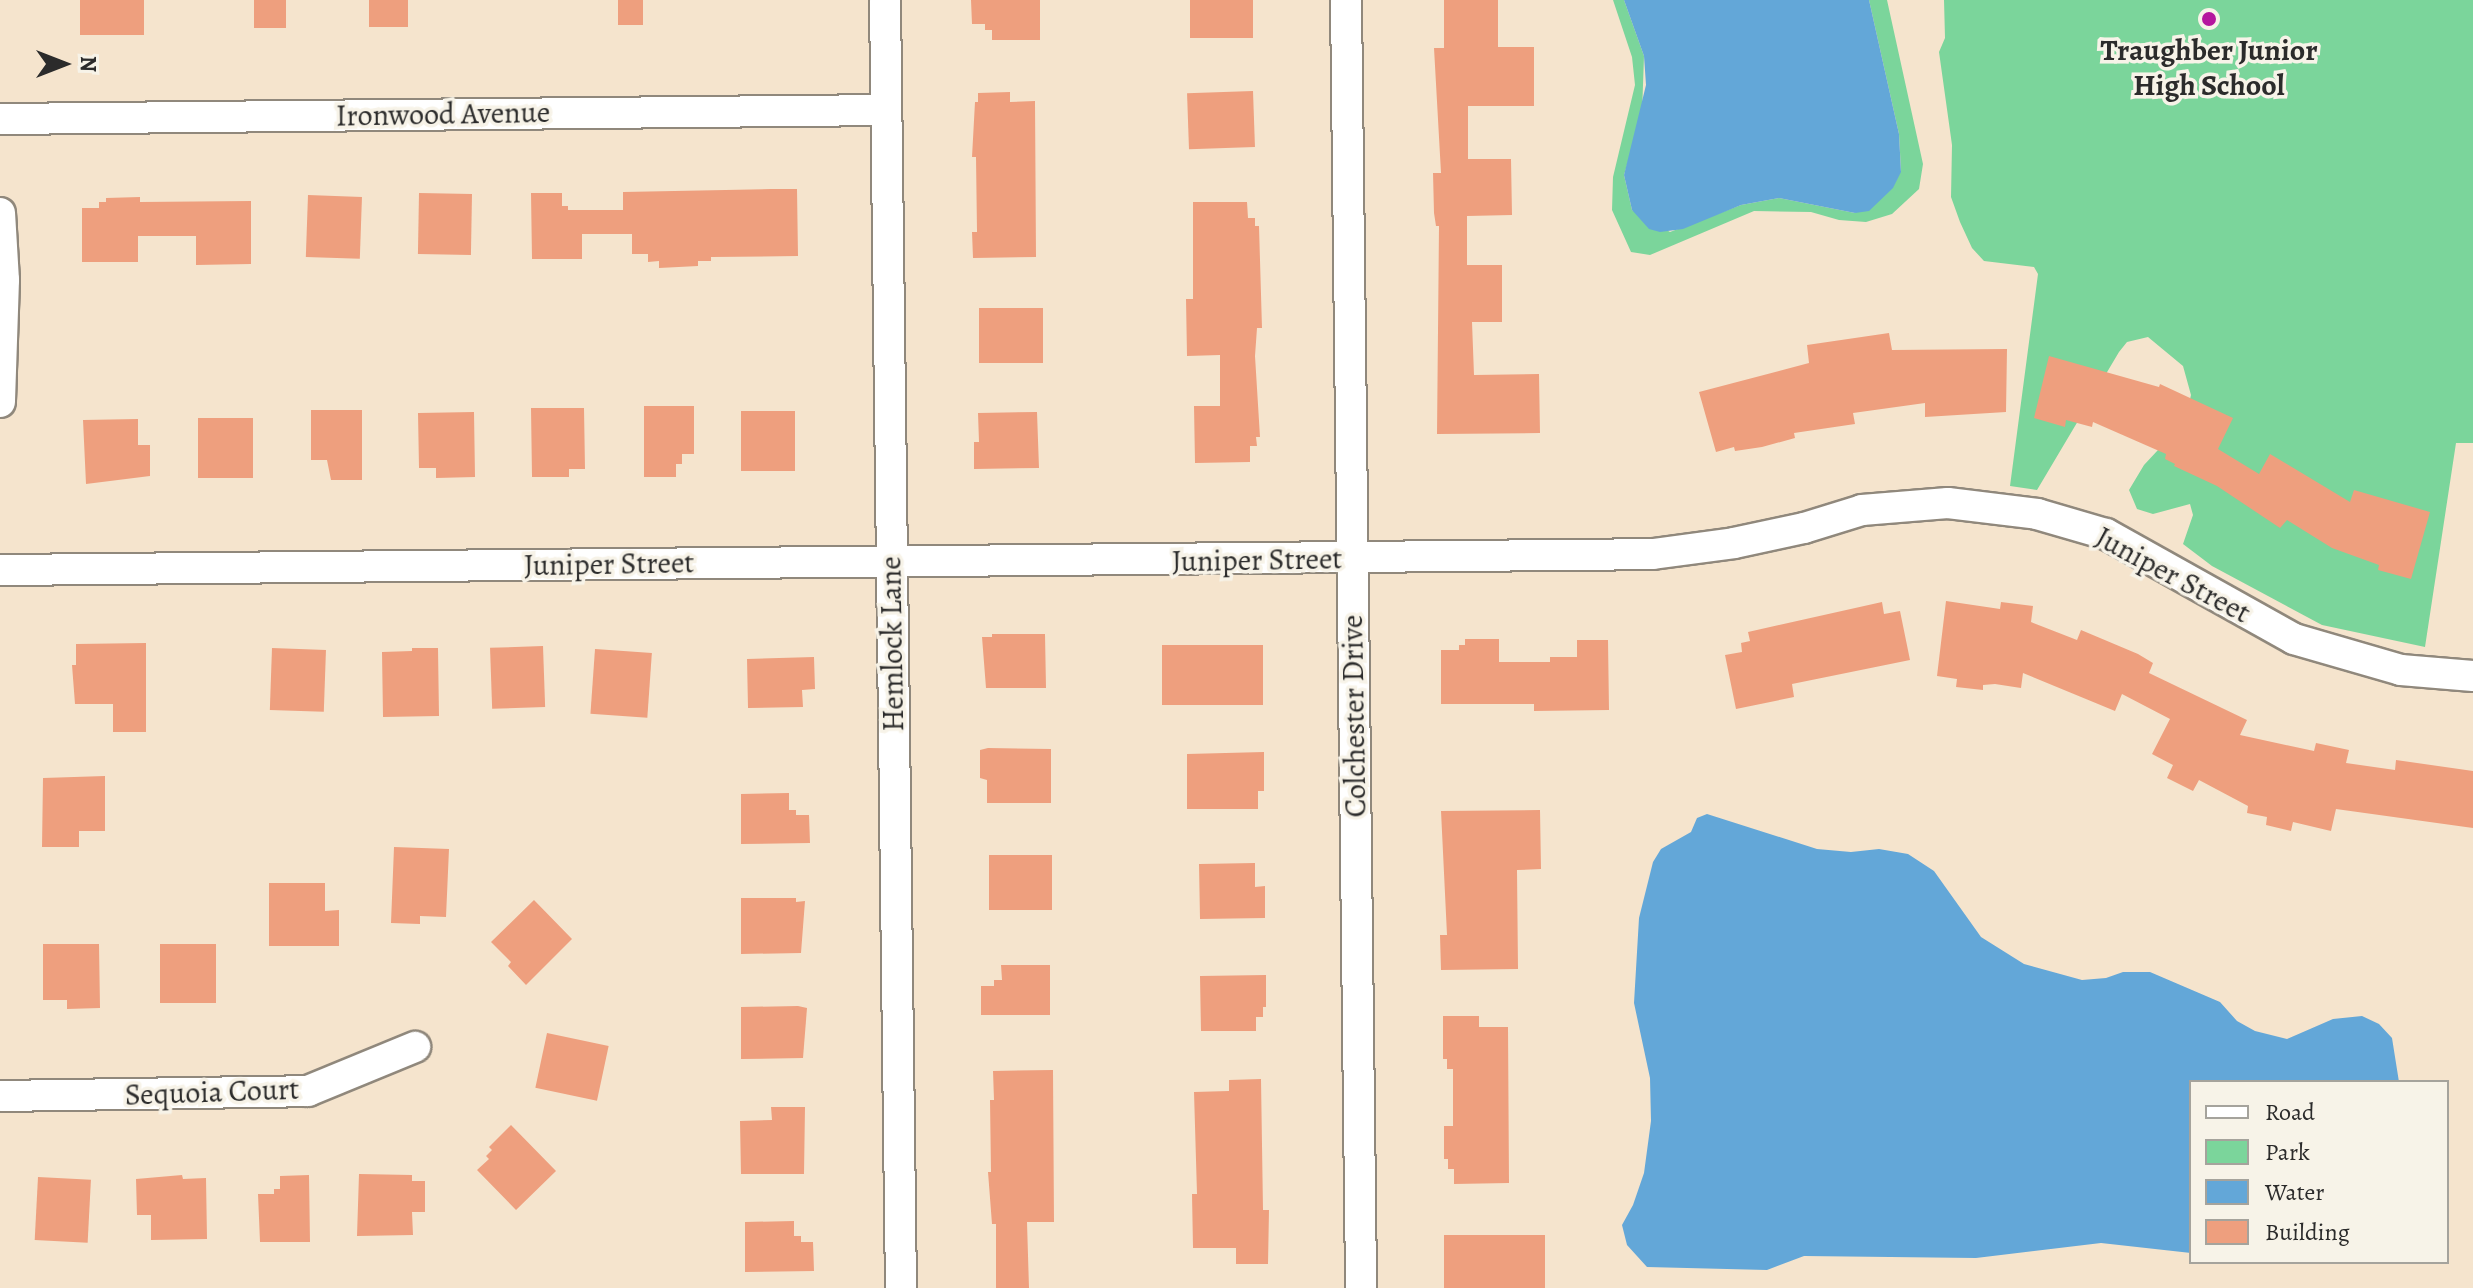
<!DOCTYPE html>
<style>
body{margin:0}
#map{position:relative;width:2473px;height:1288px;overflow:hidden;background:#f5e4cd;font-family:Alegreya,serif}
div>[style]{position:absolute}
.green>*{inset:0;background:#7bd59b}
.water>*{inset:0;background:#63a7d8}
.building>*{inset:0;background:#ee9f7e;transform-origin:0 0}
.roads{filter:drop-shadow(2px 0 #90887c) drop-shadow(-2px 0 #90887c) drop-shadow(0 2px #90887c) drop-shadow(0 -2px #90887c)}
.minor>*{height:30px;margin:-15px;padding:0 15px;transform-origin:15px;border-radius:15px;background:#fff}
.dots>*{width:22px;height:22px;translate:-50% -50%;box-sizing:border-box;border:4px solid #f7f3e8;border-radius:50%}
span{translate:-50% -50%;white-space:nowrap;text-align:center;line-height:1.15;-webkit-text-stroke:7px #f7f3e8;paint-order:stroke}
.poi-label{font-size:30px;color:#2b2b2b;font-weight:700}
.street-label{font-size:30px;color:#2b2b2b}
.legend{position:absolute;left:2189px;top:1080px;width:260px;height:184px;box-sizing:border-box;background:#f7f3e8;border:2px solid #a5a39c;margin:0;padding:10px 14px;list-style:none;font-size:24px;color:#2b2b2b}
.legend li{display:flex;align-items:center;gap:16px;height:40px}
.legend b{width:40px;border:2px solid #a5a39c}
.north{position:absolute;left:24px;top:24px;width:80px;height:80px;-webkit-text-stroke:6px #f7f3e8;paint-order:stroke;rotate:90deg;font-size:22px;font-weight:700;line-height:32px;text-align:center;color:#2b2b2b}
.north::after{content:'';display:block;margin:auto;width:28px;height:36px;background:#2b2b2b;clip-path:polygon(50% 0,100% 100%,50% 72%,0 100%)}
</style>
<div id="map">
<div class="green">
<div style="clip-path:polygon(1613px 0,1624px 0,1644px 56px,1642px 114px,1624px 175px,1632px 210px,1670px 232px,1741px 205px,1779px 198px,1855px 213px,1901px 171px,1899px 134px,1869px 0,1887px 0,1923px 164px,1919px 189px,1892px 214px,1866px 222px,1839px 220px,1811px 212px,1754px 211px,1650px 255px,1631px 252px,1612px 210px,1613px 177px,1635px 85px,1632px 57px)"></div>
<div style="clip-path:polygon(1944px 0,2473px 0,2473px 443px,2456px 443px,2425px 647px,2322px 625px,2212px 566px,2183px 544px,2193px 515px,2190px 504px,2153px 514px,2137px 509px,2129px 490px,2144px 465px,2185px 421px,2191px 395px,2183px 366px,2148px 337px,2127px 342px,2119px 352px,2037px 490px,2010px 486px,2038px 274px,2034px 267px,1984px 261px,1972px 248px,1960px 222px,1951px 197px,1952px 145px,1939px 52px,1945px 38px)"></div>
</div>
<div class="water">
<div style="clip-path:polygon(1624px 0,1869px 0,1899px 134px,1901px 172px,1893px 188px,1869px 211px,1855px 213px,1779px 198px,1741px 205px,1683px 229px,1660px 232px,1649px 229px,1632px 210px,1624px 175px,1646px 85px,1644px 56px)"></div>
<div style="clip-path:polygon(1707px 814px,1817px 849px,1851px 852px,1879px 849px,1908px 854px,1934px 871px,1981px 937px,2024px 964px,2082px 980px,2106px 978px,2123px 972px,2150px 972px,2220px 1002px,2237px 1021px,2255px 1031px,2287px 1039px,2333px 1019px,2362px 1016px,2379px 1024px,2392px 1038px,2399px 1082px,2191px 1082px,2191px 1253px,2101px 1243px,1976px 1258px,1804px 1256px,1767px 1270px,1647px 1267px,1627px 1245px,1622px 1225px,1633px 1205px,1644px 1173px,1651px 1121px,1650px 1078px,1634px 1003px,1639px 918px,1653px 862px,1661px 849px,1691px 832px,1697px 818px)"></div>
</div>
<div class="building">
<div style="left:80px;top:0;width:64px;height:35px"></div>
<div style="left:254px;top:0;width:32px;height:28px"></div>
<div style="left:369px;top:0;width:39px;height:27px"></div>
<div style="left:618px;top:0;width:25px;height:25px"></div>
<div style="clip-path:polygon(971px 0,1040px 0,1040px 40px,992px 40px,992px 30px,985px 30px,985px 24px,972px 24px)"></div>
<div style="left:1190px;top:0;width:63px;height:38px"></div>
<div style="clip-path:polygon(1444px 0,1498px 0,1498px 47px,1534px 47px,1534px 106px,1468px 106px,1468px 159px,1511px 159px,1512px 215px,1467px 216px,1467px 265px,1502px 265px,1502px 322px,1472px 322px,1474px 375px,1539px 374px,1540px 433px,1437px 434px,1439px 226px,1436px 226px,1434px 213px,1433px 173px,1441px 173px,1434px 48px,1444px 48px)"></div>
<div style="left:1253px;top:91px;width:56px;height:66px;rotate:88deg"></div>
<div style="clip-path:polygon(1010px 92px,1010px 102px,1035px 101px,1036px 257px,973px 258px,972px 232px,977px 232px,976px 157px,972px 157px,975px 102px,978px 102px,978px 93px)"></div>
<div style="clip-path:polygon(771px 189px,797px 189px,798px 256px,711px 257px,711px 261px,698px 261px,698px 266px,659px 268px,659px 261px,648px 262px,648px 254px,632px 254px,632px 234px,582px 234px,582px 259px,532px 259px,531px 193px,562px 193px,562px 206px,568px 206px,568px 210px,623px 210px,623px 192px)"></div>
<div style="left:419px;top:193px;width:53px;height:61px;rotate:1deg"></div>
<div style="left:308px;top:195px;width:54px;height:62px;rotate:2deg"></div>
<div style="clip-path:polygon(140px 197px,140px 202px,251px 201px,251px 264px,196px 265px,196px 236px,138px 236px,138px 262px,82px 262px,82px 208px,99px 208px,99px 202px,106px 202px,106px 198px)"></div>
<div style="clip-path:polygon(1193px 202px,1247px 202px,1248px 218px,1255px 218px,1255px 226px,1259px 226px,1262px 328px,1257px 328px,1255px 356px,1260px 437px,1256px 437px,1257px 446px,1250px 446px,1250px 462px,1195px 463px,1194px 406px,1220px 406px,1220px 355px,1187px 356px,1186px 299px,1193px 299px)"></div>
<div style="left:1043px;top:308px;width:55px;height:64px;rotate:90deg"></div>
<div style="clip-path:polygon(1889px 333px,1892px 350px,2007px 349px,2006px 412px,1925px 417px,1925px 403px,1853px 413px,1855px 424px,1794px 433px,1795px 438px,1762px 447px,1735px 451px,1734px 447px,1716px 452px,1699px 392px,1809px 363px,1807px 345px)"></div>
<div style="clip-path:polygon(2049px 356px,2159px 387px,2160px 384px,2233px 418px,2218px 449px,2259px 474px,2270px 454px,2350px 502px,2354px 490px,2430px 512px,2411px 579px,2378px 570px,2379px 565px,2332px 548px,2287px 520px,2280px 528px,2217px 486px,2174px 466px,2175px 464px,2165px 459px,2166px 454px,2093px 422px,2092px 427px,2066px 420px,2065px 427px,2034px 418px)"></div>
<div style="clip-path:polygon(644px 406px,694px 406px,694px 454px,682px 454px,682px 464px,676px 464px,676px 477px,644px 477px)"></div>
<div style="clip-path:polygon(531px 408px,584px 408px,585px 469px,569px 469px,569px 477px,532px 477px)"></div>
<div style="clip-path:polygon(311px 410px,362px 410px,362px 480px,331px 480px,327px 460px,311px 460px)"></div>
<div style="left:741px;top:411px;width:54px;height:60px"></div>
<div style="clip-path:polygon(474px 412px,475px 477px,436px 478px,436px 468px,419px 468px,418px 413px)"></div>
<div style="clip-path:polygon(1037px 412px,1039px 468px,974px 469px,974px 442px,979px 442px,978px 413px)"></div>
<div style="left:198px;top:418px;width:55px;height:60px"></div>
<div style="clip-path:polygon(138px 419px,138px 445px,150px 445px,150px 476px,86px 484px,83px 420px)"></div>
<div style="clip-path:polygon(1946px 601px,2000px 609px,2001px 602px,2033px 606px,2031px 622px,2077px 640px,2081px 630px,2138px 654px,2153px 663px,2149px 673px,2247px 720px,2240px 735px,2314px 751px,2316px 743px,2349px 750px,2346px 763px,2395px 770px,2396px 760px,2473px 771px,2473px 828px,2336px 809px,2331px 831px,2293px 822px,2291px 831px,2266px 825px,2267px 817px,2247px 813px,2248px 806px,2199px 780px,2193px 791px,2167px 778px,2173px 765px,2152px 754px,2170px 719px,2122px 694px,2115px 711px,2023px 673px,2021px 688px,1995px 684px,1983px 685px,1983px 690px,1956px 687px,1957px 679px,1937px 676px)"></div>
<div style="clip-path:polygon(1882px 602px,1884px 614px,1900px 611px,1910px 660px,1792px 684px,1794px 697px,1736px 709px,1725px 655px,1742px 652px,1741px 643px,1750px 641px,1748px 632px)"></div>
<div style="clip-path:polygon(992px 634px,1045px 634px,1046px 688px,986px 688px,982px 637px,992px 637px)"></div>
<div style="clip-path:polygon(1465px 639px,1499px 639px,1499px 662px,1550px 662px,1550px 657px,1577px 657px,1577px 640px,1608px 640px,1609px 710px,1534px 711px,1534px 704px,1441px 704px,1441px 650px,1459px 650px,1459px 645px,1465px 645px)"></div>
<div style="clip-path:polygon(146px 643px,146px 732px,113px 732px,113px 704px,75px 704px,72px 665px,76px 665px,76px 644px)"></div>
<div style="left:1263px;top:645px;width:60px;height:101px;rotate:90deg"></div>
<div style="left:543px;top:646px;width:61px;height:53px;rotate:88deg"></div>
<div style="left:272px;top:648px;width:54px;height:62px;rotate:2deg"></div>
<div style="clip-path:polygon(412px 648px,438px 648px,439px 716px,383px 717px,382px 652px,412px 651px)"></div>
<div style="left:595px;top:649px;width:57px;height:65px;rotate:4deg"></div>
<div style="clip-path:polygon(814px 657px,815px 689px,802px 690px,803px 707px,748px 708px,747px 659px)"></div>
<div style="clip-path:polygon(988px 748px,1051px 749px,1051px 803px,987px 803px,987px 780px,980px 778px,980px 750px)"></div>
<div style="clip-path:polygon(1264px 752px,1264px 791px,1258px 791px,1258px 809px,1187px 809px,1187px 754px)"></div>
<div style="clip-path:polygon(105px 776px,105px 831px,79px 831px,79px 847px,42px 847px,43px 778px)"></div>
<div style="clip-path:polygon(789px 793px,789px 810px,796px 810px,796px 815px,809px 815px,810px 843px,741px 844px,741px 794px)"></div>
<div style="clip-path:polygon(1540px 810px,1541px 869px,1517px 870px,1518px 969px,1441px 970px,1440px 935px,1447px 935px,1441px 811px)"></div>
<div style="clip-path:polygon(394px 847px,449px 849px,446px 917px,420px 916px,420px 924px,391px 923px)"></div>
<div style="left:989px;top:855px;width:63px;height:55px"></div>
<div style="clip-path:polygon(1255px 863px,1255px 887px,1265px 886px,1265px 918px,1200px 919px,1199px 864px)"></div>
<div style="clip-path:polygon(269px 883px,325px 883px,325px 911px,339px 910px,339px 946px,269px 946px)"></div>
<div style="clip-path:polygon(741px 898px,796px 898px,796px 902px,805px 901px,801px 953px,741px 954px)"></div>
<div style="clip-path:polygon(534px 900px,572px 939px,526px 985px,508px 966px,511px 962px,491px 942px)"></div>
<div style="clip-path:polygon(43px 944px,99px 944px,100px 1008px,67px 1009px,67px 1000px,43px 1000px)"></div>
<div style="left:160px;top:944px;width:56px;height:59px"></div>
<div style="clip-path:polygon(1001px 965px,1050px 965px,1050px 1015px,981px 1015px,981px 986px,994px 986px,994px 980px,1002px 980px)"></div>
<div style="clip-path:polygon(1266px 975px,1266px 1007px,1263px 1007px,1263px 1017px,1256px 1017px,1256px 1031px,1201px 1031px,1200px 976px)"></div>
<div style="clip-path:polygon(798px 1006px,807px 1008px,803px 1058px,741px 1059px,741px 1007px)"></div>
<div style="clip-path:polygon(1443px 1016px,1479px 1016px,1479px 1027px,1508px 1027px,1509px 1183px,1454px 1184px,1454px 1169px,1448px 1169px,1448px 1159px,1444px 1159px,1444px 1126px,1453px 1126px,1453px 1069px,1447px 1069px,1447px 1059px,1443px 1059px)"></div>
<div style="left:547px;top:1033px;width:63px;height:56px;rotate:12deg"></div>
<div style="clip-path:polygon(1053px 1070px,1054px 1222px,1027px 1222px,1029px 1288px,996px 1288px,996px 1224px,992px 1224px,988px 1172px,991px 1172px,990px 1100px,994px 1100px,993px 1071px)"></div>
<div style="clip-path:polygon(1261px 1079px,1263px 1210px,1269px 1210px,1268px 1264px,1236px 1264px,1236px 1248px,1193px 1248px,1192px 1194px,1197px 1194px,1194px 1092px,1229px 1091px,1229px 1080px)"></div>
<div style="clip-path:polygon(771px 1107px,805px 1107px,804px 1174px,741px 1174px,740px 1121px,772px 1120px)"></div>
<div style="clip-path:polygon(511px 1125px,556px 1171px,516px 1210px,477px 1170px,489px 1159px,486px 1156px,492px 1150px,489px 1147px)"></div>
<div style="clip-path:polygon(359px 1174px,412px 1175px,412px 1181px,425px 1181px,425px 1212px,412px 1212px,413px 1235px,357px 1236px)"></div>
<div style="clip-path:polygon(182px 1175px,183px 1179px,206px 1178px,207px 1239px,151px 1240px,151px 1215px,137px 1215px,136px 1179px)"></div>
<div style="clip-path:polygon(309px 1175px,310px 1242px,260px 1242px,258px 1194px,274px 1194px,274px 1189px,280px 1189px,280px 1176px)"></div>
<div style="left:38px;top:1177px;width:53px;height:63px;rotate:3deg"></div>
<div style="clip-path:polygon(794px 1221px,794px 1236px,801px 1236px,801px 1242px,813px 1242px,814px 1271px,745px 1272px,745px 1222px)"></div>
<div style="left:1444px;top:1235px;width:101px;height:53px"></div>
</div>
<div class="roads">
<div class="minor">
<div style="left:885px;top:0;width:1288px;rotate:89.29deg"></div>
<div style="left:1346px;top:0;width:1288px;rotate:89.33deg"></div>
<div style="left:0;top:119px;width:886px;rotate:-0.58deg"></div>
<div style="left:0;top:213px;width:67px;rotate:86.6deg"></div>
<div style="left:4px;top:280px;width:122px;rotate:91.9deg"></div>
<div style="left:0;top:570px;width:1653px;rotate:-0.55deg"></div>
<div style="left:1653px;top:554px;width:82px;rotate:-7.7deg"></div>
<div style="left:1734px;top:543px;width:72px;rotate:-12.1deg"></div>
<div style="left:1804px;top:528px;width:61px;rotate:-17.2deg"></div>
<div style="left:1862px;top:510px;width:86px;rotate:-4.7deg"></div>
<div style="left:1948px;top:503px;width:90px;rotate:7deg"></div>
<div style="left:2037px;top:514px;width:72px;rotate:16.2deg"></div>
<div style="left:2106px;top:534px;width:215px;rotate:29.2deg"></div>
<div style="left:2294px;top:639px;width:111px;rotate:16.2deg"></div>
<div style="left:2401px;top:670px;width:72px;rotate:4.8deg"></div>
<div style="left:0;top:1096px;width:308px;rotate:-0.9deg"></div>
<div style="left:308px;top:1091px;width:116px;rotate:-22.4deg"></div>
</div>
</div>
<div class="dots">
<div style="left:2209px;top:19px;background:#b5179e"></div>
</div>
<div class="poi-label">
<span style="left:2209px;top:67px">Traughber Junior<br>High School</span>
</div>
<div class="street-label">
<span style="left:443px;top:114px;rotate:-1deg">Ironwood Avenue</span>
<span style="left:1257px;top:560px;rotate:-1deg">Juniper Street</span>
<span style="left:609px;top:564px;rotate:-1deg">Juniper Street</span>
<span style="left:2173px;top:575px;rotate:28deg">Juniper Street</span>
<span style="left:892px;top:644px;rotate:-91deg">Hemlock Lane</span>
<span style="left:1354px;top:716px;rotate:-91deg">Colchester Drive</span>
<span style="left:212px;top:1092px;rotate:-2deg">Sequoia Court</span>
</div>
<ul class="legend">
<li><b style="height:10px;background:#fff"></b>Road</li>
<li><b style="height:22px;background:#7bd59b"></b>Park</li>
<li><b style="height:22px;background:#63a7d8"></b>Water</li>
<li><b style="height:22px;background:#ee9f7e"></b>Building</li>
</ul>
<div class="north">N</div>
</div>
